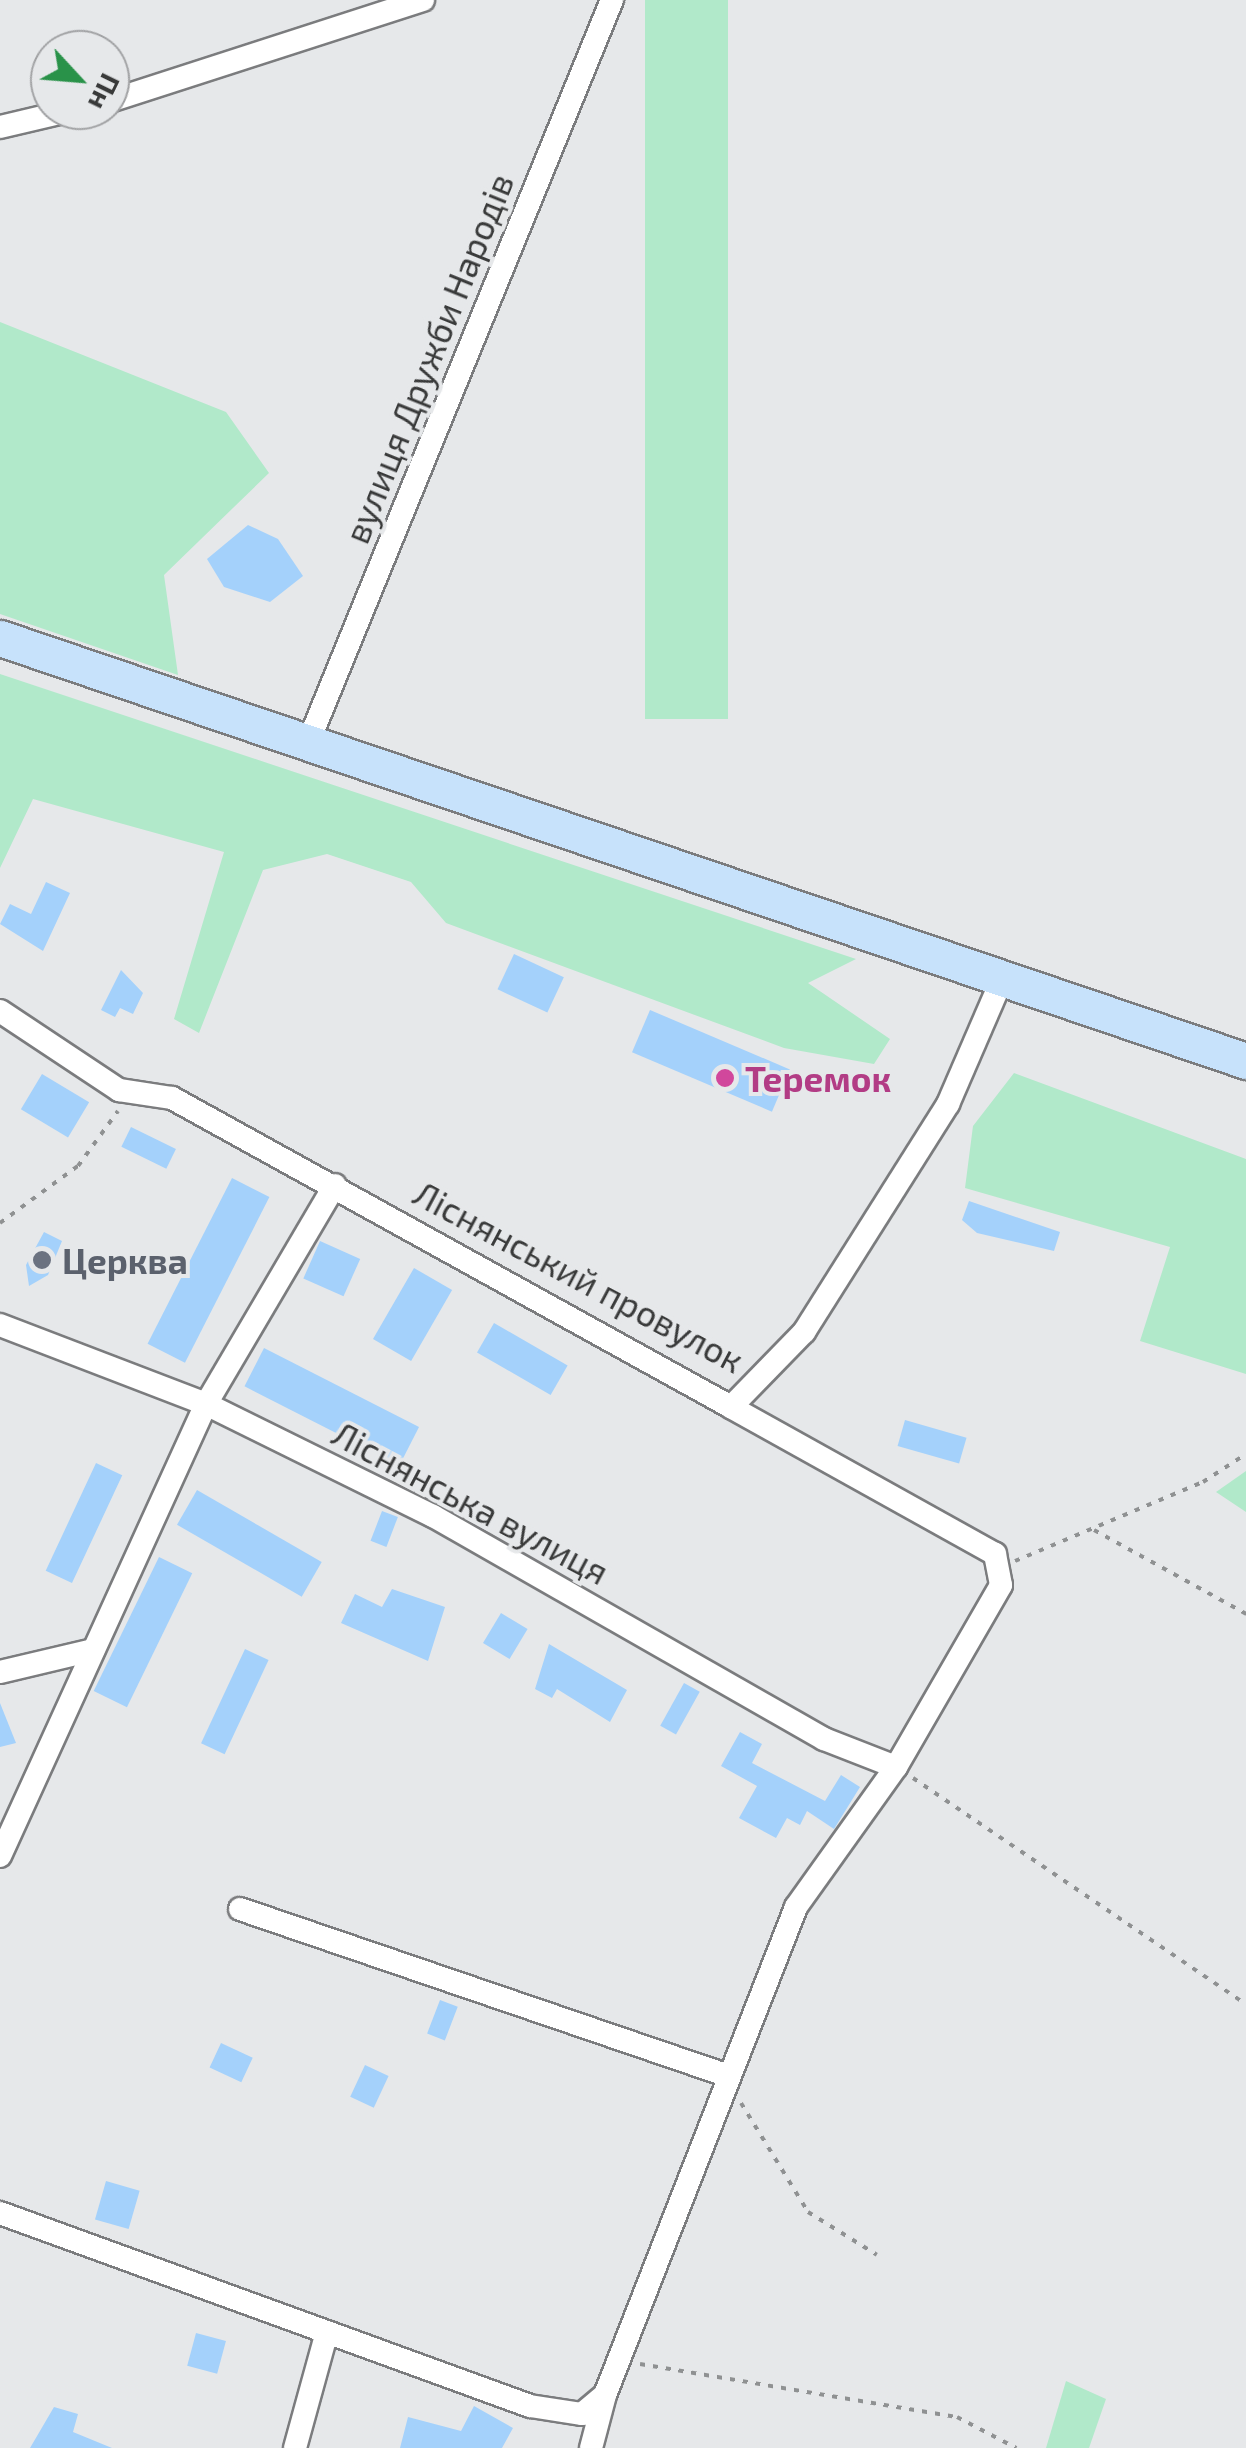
<!DOCTYPE html>
<meta charset="utf-8">
<style>
body{margin:0}
#map{position:relative;width:1246px;height:2448px;overflow:hidden;background:#e6e8ea;font-family:"Exo 2",sans-serif}
div>[style]{position:absolute}
.green>*{inset:0;background:#b1e9ca;transform-origin:0 0}
.building>*{inset:0;background:#a4d1fb;transform-origin:0 0}
.path>*{height:4px;margin-top:-2px;transform-origin:0;background:repeating-linear-gradient(90deg,#8f9192 0 5px,transparent 0 13px)}
.roads{filter:drop-shadow(2px 0 #7b7c7e) drop-shadow(-2px 0 #7b7c7e) drop-shadow(0 2px #7b7c7e) drop-shadow(0 -2px #7b7c7e)}
.minor>*{height:22px;margin:-11px;padding:0 11px;transform-origin:11px;border-radius:11px;background:#fff}
.trunk>*{height:35px;margin:-17.5px;padding:0 17.5px;transform-origin:17.5px;border-radius:17.5px;background:#c7e2fb}
.dots>*{width:28px;height:28px;translate:-50% -50%;box-sizing:border-box;border:5px solid #e6e8ea;border-radius:50%}
span{translate:-50% -50%;white-space:nowrap;text-align:center;line-height:1.15;-webkit-text-stroke:8px #e6e8ea;paint-order:stroke}
.street-label{font-size:35px;color:#393a3a}
.hotel-label{font-size:35px;color:#b23c85;font-weight:700}
.left{translate:0 -50%;text-align:left}
.worship-label{font-size:35px;color:#5b616d;font-weight:700}
.north{position:absolute;left:30px;top:30px;width:100px;height:100px;box-sizing:border-box;background:#e6e8ea;border:2px solid #a1a2a4;border-radius:50%;rotate:116deg;font-size:28px;font-weight:700;line-height:40px;text-align:center;color:#393a3a}
.north::after{content:'';display:block;margin:auto;width:35px;height:45px;background:#299249;clip-path:polygon(50% 0,100% 100%,50% 72%,0 100%)}
</style>
<div id="map">
<div class="green">
<div style="left:645px;top:0;width:83px;height:719px"></div>
<div style="clip-path:polygon(0 322px,226px 412px,269px 473px,164px 575px,178px 675px,0 614px)"></div>
<div style="clip-path:polygon(0 674px,856px 959px,808px 983px,890px 1039px,874px 1064px,784px 1048px,446px 923px,411px 882px,327px 854px,263px 870px,199px 1033px,174px 1019px,224px 852px,33px 799px,0 868px)"></div>
<div style="clip-path:polygon(1014px 1073px,1246px 1159px,1246px 1374px,1140px 1341px,1170px 1247px,965px 1188px,973px 1126px)"></div>
<div style="clip-path:polygon(1246px 1471px,1246px 1512px,1216px 1492px)"></div>
<div style="clip-path:polygon(1066px 2381px,1106px 2399px,1089px 2448px,1046px 2448px)"></div>
</div>
<div class="building">
<div style="clip-path:polygon(248px 525px,278px 539px,303px 576px,270px 602px,224px 587px,207px 559px)"></div>
<div style="clip-path:polygon(46px 882px,70px 893px,43px 951px,0 924px,10px 904px,31px 914px)"></div>
<div style="left:514px;top:954px;width:55px;height:39px;rotate:25deg"></div>
<div style="clip-path:polygon(121px 970px,143px 993px,133px 1014px,120px 1008px,115px 1017px,101px 1010px)"></div>
<div style="left:650px;top:1010px;width:152px;height:46px;rotate:23deg"></div>
<div style="left:42px;top:1074px;width:55px;height:41px;rotate:31deg"></div>
<div style="left:131px;top:1127px;width:50px;height:22px;rotate:26deg"></div>
<div style="left:232px;top:1178px;width:42px;height:186px;rotate:27deg"></div>
<div style="clip-path:polygon(969px 1201px,1060px 1232px,1054px 1251px,977px 1233px,962px 1220px)"></div>
<div style="clip-path:polygon(44px 1232px,62px 1241px,48px 1275px,29px 1286px,26px 1265px)"></div>
<div style="left:320px;top:1241px;width:44px;height:41px;rotate:24deg"></div>
<div style="left:414px;top:1268px;width:44px;height:82px;rotate:30deg"></div>
<div style="left:494px;top:1323px;width:85px;height:34px;rotate:30deg"></div>
<div style="left:264px;top:1348px;width:174px;height:43px;rotate:27deg"></div>
<div style="left:905px;top:1420px;width:64px;height:27px;rotate:16deg"></div>
<div style="left:96px;top:1463px;width:29px;height:119px;rotate:25deg"></div>
<div style="left:197px;top:1490px;width:144px;height:40px;rotate:30deg"></div>
<div style="left:382px;top:1511px;width:17px;height:32px;rotate:21deg"></div>
<div style="left:159px;top:1557px;width:37px;height:149px;rotate:26deg"></div>
<div style="clip-path:polygon(392px 1589px,445px 1607px,428px 1661px,341px 1623px,355px 1594px,382px 1607px)"></div>
<div style="left:501px;top:1613px;width:31px;height:35px;rotate:31deg"></div>
<div style="clip-path:polygon(549px 1644px,627px 1690px,610px 1722px,557px 1689px,552px 1698px,535px 1689px)"></div>
<div style="left:245px;top:1649px;width:26px;height:104px;rotate:25deg"></div>
<div style="left:684px;top:1683px;width:18px;height:49px;rotate:29deg"></div>
<div style="clip-path:polygon(0 1703px,16px 1743px,0 1747px)"></div>
<div style="clip-path:polygon(740px 1732px,762px 1744px,752px 1763px,825px 1801px,841px 1775px,860px 1787px,834px 1829px,807px 1811px,800px 1825px,787px 1818px,776px 1838px,739px 1818px,757px 1786px,721px 1766px)"></div>
<div style="left:440px;top:2000px;width:19px;height:36px;rotate:21deg"></div>
<div style="left:221px;top:2043px;width:35px;height:27px;rotate:25deg"></div>
<div style="left:365px;top:2065px;width:26px;height:35px;rotate:25deg"></div>
<div style="left:106px;top:2181px;width:35px;height:40px;rotate:16deg"></div>
<div style="left:196px;top:2333px;width:31px;height:34px;rotate:15deg"></div>
<div style="clip-path:polygon(474px 2406px,513px 2428px,502px 2448px,400px 2448px,408px 2417px,461px 2431px)"></div>
<div style="clip-path:polygon(54px 2407px,78px 2414px,73px 2432px,112px 2448px,30px 2448px)"></div>
</div>
<div class="path">
<div style="left:0;top:1223px;width:97px;rotate:-36.2deg"></div>
<div style="left:78px;top:1166px;width:68px;rotate:-54deg"></div>
<div style="left:1094px;top:1530px;width:174px;rotate:28.9deg"></div>
<div style="left:1015px;top:1561px;width:204px;rotate:-22.8deg"></div>
<div style="left:1203px;top:1482px;width:51px;rotate:-33.1deg"></div>
<div style="left:913px;top:1778px;width:402px;rotate:34.2deg"></div>
<div style="left:741px;top:2103px;width:128px;rotate:58.4deg"></div>
<div style="left:808px;top:2212px;width:81px;rotate:31.9deg"></div>
<div style="left:640px;top:2364px;width:321px;rotate:9.5deg"></div>
<div style="left:957px;top:2417px;width:67px;rotate:27.7deg"></div>
</div>
<div class="roads">
<div class="minor">
<div style="left:110px;top:101px;width:329px;rotate:-17.9deg"></div>
<div style="left:0;top:127px;width:74px;rotate:-13.3deg"></div>
<div style="left:308px;top:743px;width:803px;rotate:-67.75deg"></div>
<div style="left:0;top:1011px;width:143px;rotate:33.6deg"></div>
<div style="left:119px;top:1090px;width:54px;rotate:8.6deg"></div>
<div style="left:172px;top:1098px;width:639px;rotate:28.93deg"></div>
<div style="left:731px;top:1407px;width:105px;rotate:-45.8deg"></div>
<div style="left:804px;top:1332px;width:270px;rotate:-57.7deg"></div>
<div style="left:948px;top:1104px;width:136px;rotate:-66.6deg"></div>
<div style="left:0;top:1325px;width:221px;rotate:21deg"></div>
<div style="left:206px;top:1404px;width:253px;rotate:26.3deg"></div>
<div style="left:433px;top:1516px;width:450px;rotate:29.7deg"></div>
<div style="left:824px;top:1739px;width:77px;rotate:21.3deg"></div>
<div style="left:0;top:1672px;width:96px;rotate:-13.3deg"></div>
<div style="left:0;top:1856px;width:497px;rotate:-65.5deg"></div>
<div style="left:206px;top:1404px;width:254px;rotate:-59.5deg"></div>
<div style="left:240px;top:1909px;width:510px;rotate:18.86deg"></div>
<div style="left:0;top:2213px;width:564px;rotate:20.01deg"></div>
<div style="left:530px;top:2406px;width:53px;rotate:8.7deg"></div>
<div style="left:582px;top:2414px;width:30px;rotate:-40deg"></div>
<div style="left:605px;top:2395px;width:524px;rotate:-68.62deg"></div>
<div style="left:796px;top:1907px;width:172px;rotate:-54.5deg"></div>
<div style="left:896px;top:1767px;width:210px;rotate:-60deg"></div>
<div style="left:1001px;top:1585px;width:32px;rotate:-101deg"></div>
<div style="left:995px;top:1554px;width:302px;rotate:-150.9deg"></div>
<div style="left:295px;top:2448px;width:120px;rotate:-74.6deg"></div>
<div style="left:591px;top:2448px;width:55px;rotate:-75.2deg"></div>
</div>
<div class="trunk">
<div style="left:0;top:638px;width:1316px;rotate:18.75deg"></div>
</div>
</div>
<div class="dots">
<div style="left:725px;top:1078px;background:#d1479c"></div>
<div style="left:42px;top:1260px;background:#6b7280"></div>
</div>
<div class="street-label">
<span style="left:428px;top:358px;rotate:-68deg">вулиця Дружби Народів</span>
<span style="left:579px;top:1276px;rotate:28deg">Ліснянський провулок</span>
<span style="left:471px;top:1502px;rotate:28deg">Ліснянська вулиця</span>
</div>
<div class="hotel-label">
<span class="left" style="left:745px;top:1078px">Теремок</span>
</div>
<div class="worship-label">
<span class="left" style="left:62px;top:1260px">Церква</span>
</div>
<div class="north">Пн</div>
</div>
